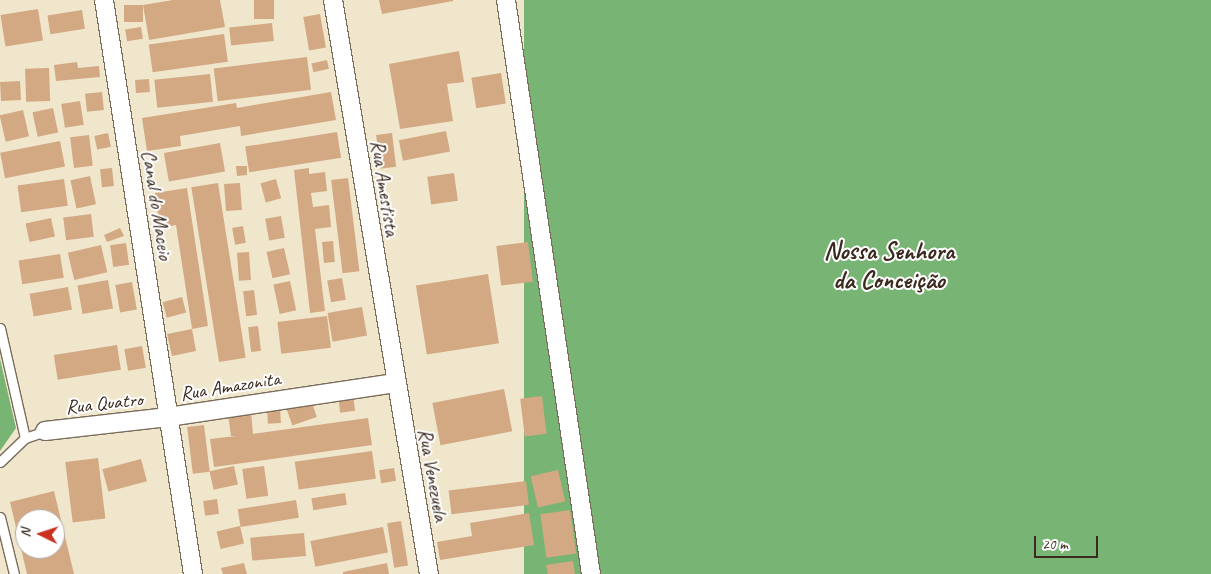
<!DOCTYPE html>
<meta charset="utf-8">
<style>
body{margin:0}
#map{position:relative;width:1211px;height:574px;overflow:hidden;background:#f0e6cc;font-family:Caveat,sans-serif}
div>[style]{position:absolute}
.forest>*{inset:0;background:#78b474;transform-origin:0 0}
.building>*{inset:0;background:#d3a983;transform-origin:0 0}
.roads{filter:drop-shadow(1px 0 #7a6c5b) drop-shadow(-1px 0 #7a6c5b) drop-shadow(0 1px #7a6c5b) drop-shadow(0 -1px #7a6c5b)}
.lane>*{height:9px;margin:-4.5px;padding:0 4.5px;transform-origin:4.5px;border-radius:4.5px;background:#fff}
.street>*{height:18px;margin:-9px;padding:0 9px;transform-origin:9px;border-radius:9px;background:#fff}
span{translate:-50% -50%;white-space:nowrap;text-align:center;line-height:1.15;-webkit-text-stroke:4px #fff;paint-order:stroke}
.street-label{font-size:20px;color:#3b2a1e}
.district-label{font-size:25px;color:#3b2a1e;font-weight:700}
.north{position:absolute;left:15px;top:509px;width:50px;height:50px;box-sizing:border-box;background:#fff;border:1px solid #b1aaa5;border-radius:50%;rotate:274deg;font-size:14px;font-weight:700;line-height:20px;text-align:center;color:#3b2a1e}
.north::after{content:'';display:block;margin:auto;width:18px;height:22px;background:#c8321e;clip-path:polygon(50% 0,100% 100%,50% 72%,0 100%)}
.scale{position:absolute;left:1034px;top:536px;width:64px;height:22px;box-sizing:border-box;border:2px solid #3b2a1e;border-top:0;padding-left:6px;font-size:15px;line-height:18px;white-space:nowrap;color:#3b2a1e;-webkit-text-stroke:4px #fff;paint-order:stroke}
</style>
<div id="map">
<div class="forest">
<div style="left:524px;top:0;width:687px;height:581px"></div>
<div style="clip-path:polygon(0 359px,16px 428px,0 451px)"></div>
</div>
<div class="building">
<div style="clip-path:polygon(173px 0,220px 0,225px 27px,149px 40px,143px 5px)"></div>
<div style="left:254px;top:0;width:20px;height:19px"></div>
<div style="clip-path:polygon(379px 0,453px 0,453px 1px,382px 14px)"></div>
<div style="left:124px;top:5px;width:19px;height:17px"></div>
<div style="left:38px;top:9px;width:32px;height:38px;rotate:81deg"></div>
<div style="left:82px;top:10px;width:19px;height:35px;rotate:81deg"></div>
<div style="left:320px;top:14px;width:34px;height:17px;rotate:80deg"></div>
<div style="left:272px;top:23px;width:18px;height:43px;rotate:84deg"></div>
<div style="left:141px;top:27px;width:12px;height:16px;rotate:81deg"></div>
<div style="left:224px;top:34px;width:28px;height:76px;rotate:82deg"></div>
<div style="clip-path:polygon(459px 51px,464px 82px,447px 84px,453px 121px,400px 129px,389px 64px)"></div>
<div style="left:307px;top:57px;width:33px;height:94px;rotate:83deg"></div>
<div style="left:327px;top:60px;width:9px;height:16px;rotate:77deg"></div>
<div style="clip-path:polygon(77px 62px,78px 68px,99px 66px,100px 77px,56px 81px,54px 65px)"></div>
<div style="left:49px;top:68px;width:33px;height:24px;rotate:88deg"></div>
<div style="left:501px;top:73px;width:31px;height:30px;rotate:81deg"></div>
<div style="left:210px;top:74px;width:28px;height:56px;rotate:84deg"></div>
<div style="left:149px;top:79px;width:13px;height:14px;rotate:86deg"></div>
<div style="left:20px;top:81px;width:19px;height:20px;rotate:87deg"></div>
<div style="left:102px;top:92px;width:18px;height:17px;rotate:84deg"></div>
<div style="clip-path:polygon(331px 92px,336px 120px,241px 136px,240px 126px,180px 136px,181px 146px,147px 151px,142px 118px,236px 103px,237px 108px)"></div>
<div style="left:80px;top:101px;width:24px;height:19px;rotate:81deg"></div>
<div style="left:53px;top:108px;width:25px;height:21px;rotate:78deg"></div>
<div style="left:23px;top:110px;width:27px;height:24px;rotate:77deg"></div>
<div style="left:446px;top:131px;width:21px;height:48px;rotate:79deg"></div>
<div style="left:337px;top:132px;width:26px;height:93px;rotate:81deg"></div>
<div style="left:108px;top:133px;width:14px;height:14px;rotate:78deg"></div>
<div style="left:392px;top:133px;width:34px;height:16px;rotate:83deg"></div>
<div style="left:89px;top:135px;width:31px;height:19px;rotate:83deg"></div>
<div style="left:60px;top:141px;width:26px;height:61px;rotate:79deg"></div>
<div style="left:220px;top:143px;width:29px;height:57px;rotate:80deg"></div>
<div style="clip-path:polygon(236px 166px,247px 166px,247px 175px,237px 176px)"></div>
<div style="left:112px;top:168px;width:18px;height:12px;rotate:84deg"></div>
<div style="clip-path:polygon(309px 168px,309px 174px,325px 172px,327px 191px,311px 193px,313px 207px,329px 205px,331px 227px,315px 229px,325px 311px,310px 313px,294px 170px)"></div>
<div style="left:454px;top:173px;width:28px;height:27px;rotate:82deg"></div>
<div style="left:90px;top:176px;width:29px;height:20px;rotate:78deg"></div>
<div style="left:348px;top:178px;width:94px;height:17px;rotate:83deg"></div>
<div style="left:64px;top:179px;width:27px;height:47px;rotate:82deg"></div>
<div style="left:276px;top:179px;width:20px;height:16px;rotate:75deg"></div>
<div style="left:218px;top:183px;width:177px;height:27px;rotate:81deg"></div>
<div style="left:240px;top:183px;width:27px;height:16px;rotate:86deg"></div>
<div style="clip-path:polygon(187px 188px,208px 326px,192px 329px,196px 351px,172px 356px,167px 334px,192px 329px,176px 225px,160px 228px,155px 193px)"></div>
<div style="left:91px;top:214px;width:23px;height:28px;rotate:83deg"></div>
<div style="left:281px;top:216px;width:22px;height:16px;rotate:80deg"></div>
<div style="left:51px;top:218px;width:19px;height:26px;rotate:78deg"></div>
<div style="left:243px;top:226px;width:17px;height:11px;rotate:80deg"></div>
<div style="clip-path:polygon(120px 228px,124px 236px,107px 242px,104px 235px)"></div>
<div style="left:333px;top:241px;width:21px;height:11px;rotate:85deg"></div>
<div style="left:528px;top:242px;width:40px;height:32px;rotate:83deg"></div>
<div style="left:126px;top:243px;width:22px;height:16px;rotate:82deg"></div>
<div style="left:101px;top:245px;width:28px;height:34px;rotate:77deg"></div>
<div style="left:284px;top:248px;width:27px;height:18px;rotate:77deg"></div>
<div style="left:249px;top:252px;width:28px;height:12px;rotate:86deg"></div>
<div style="left:60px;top:254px;width:24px;height:42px;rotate:81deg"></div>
<div style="left:488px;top:274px;width:70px;height:73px;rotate:81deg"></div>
<div style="left:342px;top:278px;width:22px;height:15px;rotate:80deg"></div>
<div style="left:108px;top:280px;width:29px;height:31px;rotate:80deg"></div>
<div style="left:290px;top:281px;width:30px;height:17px;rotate:78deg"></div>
<div style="left:132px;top:282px;width:28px;height:17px;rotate:80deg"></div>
<div style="left:68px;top:287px;width:23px;height:39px;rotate:80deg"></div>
<div style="left:254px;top:290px;width:25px;height:11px;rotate:83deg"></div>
<div style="left:182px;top:297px;width:16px;height:20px;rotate:75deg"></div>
<div style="left:362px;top:307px;width:29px;height:35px;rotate:80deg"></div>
<div style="left:327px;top:316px;width:32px;height:50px;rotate:83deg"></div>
<div style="left:258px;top:326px;width:25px;height:10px;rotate:83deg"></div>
<div style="left:117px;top:345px;width:25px;height:64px;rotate:81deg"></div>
<div style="left:142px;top:346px;width:22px;height:18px;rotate:80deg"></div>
<div style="left:504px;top:389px;width:43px;height:73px;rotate:79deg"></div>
<div style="left:353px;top:394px;width:17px;height:15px;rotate:83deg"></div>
<div style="left:542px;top:396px;width:38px;height:22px;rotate:83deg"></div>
<div style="left:311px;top:400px;width:18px;height:26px;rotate:71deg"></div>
<div style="left:280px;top:406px;width:17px;height:13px;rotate:87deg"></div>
<div style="clip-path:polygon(251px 412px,253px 434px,368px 418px,372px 445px,214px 467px,210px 439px,236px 436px,231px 436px,228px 414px)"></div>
<div style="left:204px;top:425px;width:47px;height:17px;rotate:83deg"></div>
<div style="left:372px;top:451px;width:28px;height:78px;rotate:82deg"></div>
<div style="left:98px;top:458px;width:61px;height:33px;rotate:83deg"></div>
<div style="left:141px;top:459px;width:23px;height:40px;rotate:75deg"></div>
<div style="left:234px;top:466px;width:19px;height:25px;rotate:78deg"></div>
<div style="left:264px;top:466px;width:30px;height:22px;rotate:82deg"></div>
<div style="left:394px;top:468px;width:13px;height:15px;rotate:81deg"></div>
<div style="left:558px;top:470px;width:32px;height:28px;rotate:77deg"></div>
<div style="left:526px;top:481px;width:24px;height:78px;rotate:83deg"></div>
<div style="clip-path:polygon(evenodd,54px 491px,74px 574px,27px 574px,10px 502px,54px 491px,25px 519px,55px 519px,55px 549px,25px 549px,25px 519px)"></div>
<div style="left:345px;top:493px;width:12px;height:34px;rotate:81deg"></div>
<div style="left:217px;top:499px;width:15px;height:14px;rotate:82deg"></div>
<div style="left:296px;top:500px;width:18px;height:59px;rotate:81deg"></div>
<div style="left:570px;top:510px;width:44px;height:30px;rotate:82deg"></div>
<div style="clip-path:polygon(529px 513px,534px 545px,440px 560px,437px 542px,472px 536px,470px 523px)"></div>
<div style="left:401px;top:521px;width:45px;height:14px;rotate:81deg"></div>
<div style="left:240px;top:526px;width:18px;height:24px;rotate:77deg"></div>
<div style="left:383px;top:527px;width:26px;height:74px;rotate:79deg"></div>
<div style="left:304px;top:533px;width:23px;height:54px;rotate:85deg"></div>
<div style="clip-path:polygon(573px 561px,575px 574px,548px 574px,546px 565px)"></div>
<div style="clip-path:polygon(244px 563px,247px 574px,223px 574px,221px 568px)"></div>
<div style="clip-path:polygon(387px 563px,389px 574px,343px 574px,343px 572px)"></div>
</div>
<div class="roads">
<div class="lane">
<div style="left:0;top:328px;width:113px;rotate:77.2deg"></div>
<div style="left:0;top:462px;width:35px;rotate:-44deg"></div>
<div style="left:25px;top:438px;width:21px;rotate:-19deg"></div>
<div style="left:0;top:517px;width:59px;rotate:76.2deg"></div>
</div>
<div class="street">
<div style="left:104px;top:0;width:581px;rotate:81.19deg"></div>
<div style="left:333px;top:0;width:582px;rotate:80.51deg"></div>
<div style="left:506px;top:0;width:580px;rotate:81.58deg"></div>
<div style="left:45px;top:431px;width:124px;rotate:-6.5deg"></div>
<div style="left:168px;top:417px;width:230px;rotate:-8.5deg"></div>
</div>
</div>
<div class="street-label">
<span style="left:385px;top:188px;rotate:81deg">Rua Amestista</span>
<span style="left:157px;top:205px;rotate:81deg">Canal do Maceio</span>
<span style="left:230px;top:386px;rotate:-9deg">Rua Amazonita</span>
<span style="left:104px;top:403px;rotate:-6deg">Rua Quatro</span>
<span style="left:433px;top:475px;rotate:80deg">Rua Venezuela</span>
</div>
<div class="district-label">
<span style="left:889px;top:266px">Nossa Senhora<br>da Conceição</span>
</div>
<div class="north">N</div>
<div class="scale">20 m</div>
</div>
